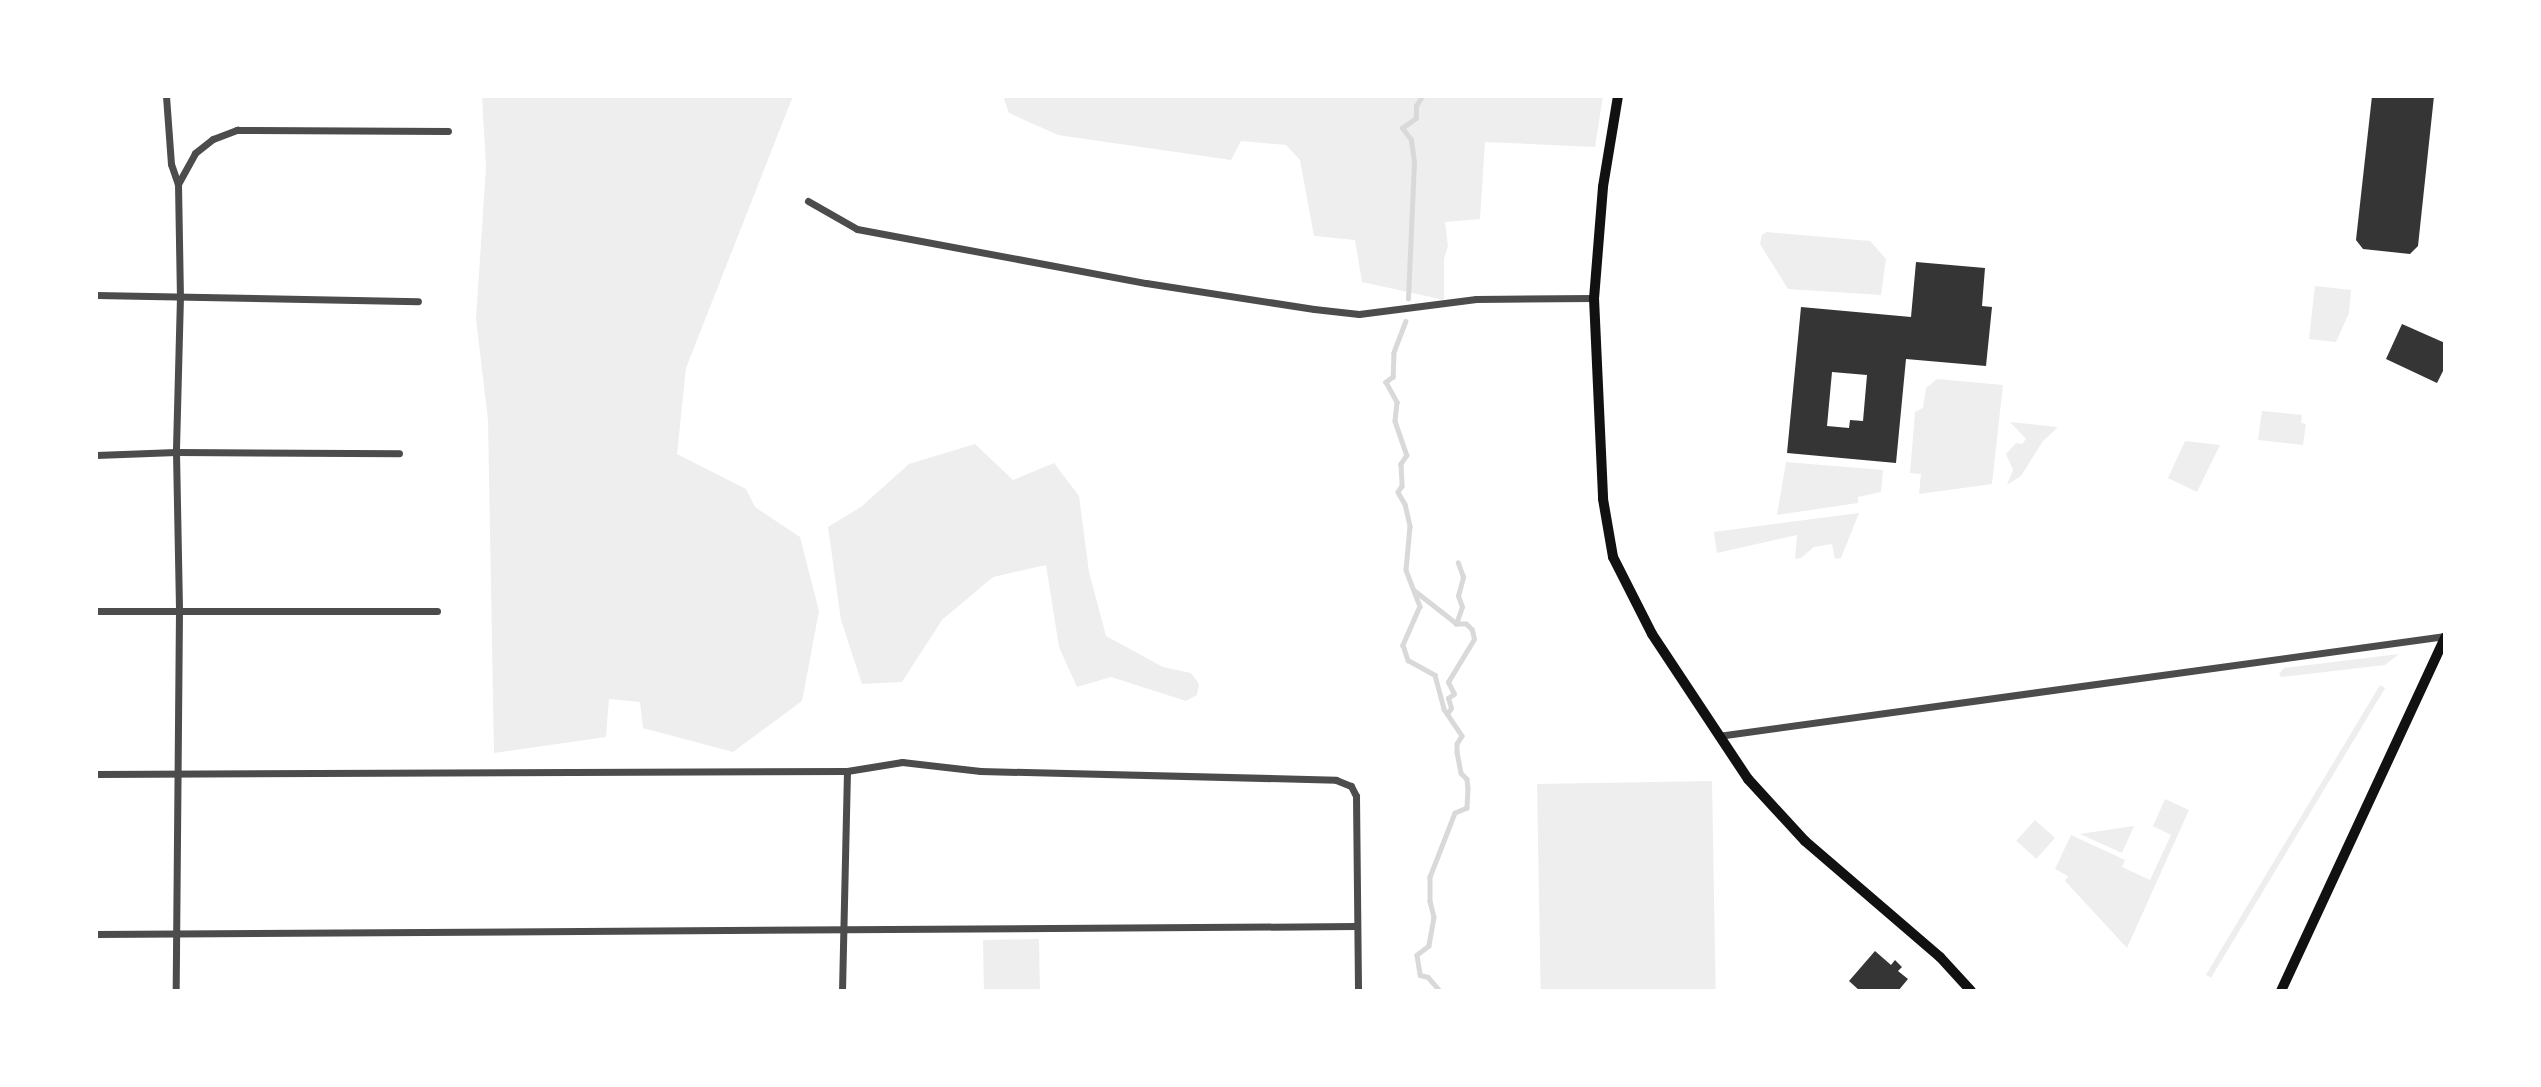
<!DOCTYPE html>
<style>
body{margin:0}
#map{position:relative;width:2541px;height:1087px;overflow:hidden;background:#fff;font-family:"Source Sans 3",sans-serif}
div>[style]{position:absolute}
.green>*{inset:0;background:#eee;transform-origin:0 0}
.stream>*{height:4.5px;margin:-2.25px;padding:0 2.25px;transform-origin:2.25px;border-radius:2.25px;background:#d9d9d9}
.building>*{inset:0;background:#353535}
.minor>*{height:7px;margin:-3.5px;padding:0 3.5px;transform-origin:3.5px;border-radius:3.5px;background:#4c4c4c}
.secondary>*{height:10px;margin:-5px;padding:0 5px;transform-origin:5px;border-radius:5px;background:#111}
span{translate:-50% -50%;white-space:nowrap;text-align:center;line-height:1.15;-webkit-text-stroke:6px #fff;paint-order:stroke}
.frame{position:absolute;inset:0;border:98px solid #fff;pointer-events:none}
</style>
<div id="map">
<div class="green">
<div style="clip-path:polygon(482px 96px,793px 96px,686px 368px,677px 454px,746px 489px,755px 507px,800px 537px,819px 611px,802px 701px,733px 752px,643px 728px,640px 702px,609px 699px,606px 737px,494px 753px,488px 420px,476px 319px,486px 167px)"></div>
<div style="clip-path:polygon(1003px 96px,1603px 96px,1595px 147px,1485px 142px,1480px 219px,1445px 222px,1448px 246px,1444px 259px,1444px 300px,1362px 282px,1355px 240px,1314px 236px,1300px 160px,1286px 145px,1241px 141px,1231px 160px,1058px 135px,1009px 113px)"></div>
<div style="clip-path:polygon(1767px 232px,1870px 241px,1886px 259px,1881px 295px,1788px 289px,1760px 244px,1762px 235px)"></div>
<div style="clip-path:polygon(2315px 286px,2351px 290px,2349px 313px,2336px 342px,2309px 339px)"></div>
<div style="clip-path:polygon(1937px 379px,2003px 385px,1992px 484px,1919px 494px,1921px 474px,1910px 473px,1915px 412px,1923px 408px,1926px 388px)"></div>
<div style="clip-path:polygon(2262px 411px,2302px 415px,2301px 423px,2306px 424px,2303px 445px,2258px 440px)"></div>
<div style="clip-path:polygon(2010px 422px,2058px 427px,2043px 441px,2021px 476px,2007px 485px,2013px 470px,2006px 454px,2016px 443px,2022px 444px,2026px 439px)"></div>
<div style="clip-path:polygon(2185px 441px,2220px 445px,2197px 492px,2168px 478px)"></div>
<div style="clip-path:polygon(975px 444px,1013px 480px,1054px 463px,1079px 496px,1089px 572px,1106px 636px,1163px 667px,1191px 673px,1199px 684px,1197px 695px,1186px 701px,1111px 677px,1077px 687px,1059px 647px,1046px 565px,993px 577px,942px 620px,902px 682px,862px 684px,841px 620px,828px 527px,861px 507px,909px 464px)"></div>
<div style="clip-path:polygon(1786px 462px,1883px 470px,1881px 492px,1858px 497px,1858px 503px,1777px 515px)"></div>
<div style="clip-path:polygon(1859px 513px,1841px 558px,1835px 559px,1832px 544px,1814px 547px,1801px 558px,1795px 559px,1797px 535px,1717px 553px,1714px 532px)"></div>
<div style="clip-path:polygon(2399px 654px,2385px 665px,2281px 677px,2279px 674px,2284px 668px)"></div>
<div style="left:2380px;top:685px;width:6px;height:338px;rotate:31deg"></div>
<div style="left:1712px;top:781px;width:210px;height:175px;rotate:89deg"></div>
<div style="clip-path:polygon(2165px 799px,2189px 810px,2127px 948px,2065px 881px,2068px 876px,2055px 869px,2071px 835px,2125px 860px,2122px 867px,2150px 880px,2171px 835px,2153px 826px)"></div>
<div style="left:2035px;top:820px;width:27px;height:28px;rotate:42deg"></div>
<div style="clip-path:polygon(2134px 826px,2122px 853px,2080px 834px)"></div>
<div style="left:1039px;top:939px;width:52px;height:56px;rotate:89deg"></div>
</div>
<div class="stream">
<div style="left:1408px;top:299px;width:137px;rotate:-87.5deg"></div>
<div style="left:1414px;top:162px;width:22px;rotate:-98deg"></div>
<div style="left:1411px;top:140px;width:15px;rotate:-127deg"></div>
<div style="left:1402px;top:128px;width:17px;rotate:-36deg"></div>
<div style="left:1416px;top:118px;width:12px;rotate:-90deg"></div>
<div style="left:1416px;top:106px;width:12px;rotate:-59deg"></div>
<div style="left:1406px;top:321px;width:34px;rotate:111deg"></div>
<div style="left:1394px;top:353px;width:24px;rotate:92deg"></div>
<div style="left:1393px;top:377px;width:9px;rotate:144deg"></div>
<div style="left:1386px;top:382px;width:23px;rotate:61deg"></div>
<div style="left:1397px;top:402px;width:19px;rotate:96deg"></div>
<div style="left:1395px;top:421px;width:36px;rotate:71deg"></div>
<div style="left:1407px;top:455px;width:11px;rotate:124deg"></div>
<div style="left:1401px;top:464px;width:22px;rotate:87deg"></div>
<div style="left:1402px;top:486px;width:7px;rotate:124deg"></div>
<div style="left:1398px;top:492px;width:14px;rotate:60deg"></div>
<div style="left:1405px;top:504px;width:23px;rotate:77deg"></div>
<div style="left:1410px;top:526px;width:44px;rotate:95.2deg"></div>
<div style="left:1406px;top:570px;width:39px;rotate:69deg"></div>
<div style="left:1420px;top:606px;width:43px;rotate:113.6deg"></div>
<div style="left:1403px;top:645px;width:16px;rotate:72deg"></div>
<div style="left:1408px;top:660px;width:31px;rotate:29deg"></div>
<div style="left:1435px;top:675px;width:35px;rotate:75deg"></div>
<div style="left:1444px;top:709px;width:32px;rotate:56deg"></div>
<div style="left:1462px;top:736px;width:9px;rotate:122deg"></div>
<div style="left:1457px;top:744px;width:8px;rotate:90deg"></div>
<div style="left:1457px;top:752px;width:21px;rotate:79deg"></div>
<div style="left:1461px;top:773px;width:8px;rotate:45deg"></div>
<div style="left:1467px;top:779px;width:9px;rotate:84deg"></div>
<div style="left:1468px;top:788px;width:20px;rotate:93deg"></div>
<div style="left:1467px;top:808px;width:13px;rotate:157deg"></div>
<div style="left:1455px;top:813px;width:69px;rotate:111.3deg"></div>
<div style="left:1430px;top:877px;width:24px;rotate:90deg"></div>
<div style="left:1430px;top:901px;width:16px;rotate:76deg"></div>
<div style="left:1434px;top:917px;width:29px;rotate:100deg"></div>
<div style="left:1429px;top:946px;width:15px;rotate:143deg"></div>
<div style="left:1417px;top:955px;width:20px;rotate:81deg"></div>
<div style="left:1420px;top:975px;width:8px;rotate:14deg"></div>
<div style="left:1428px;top:977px;width:18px;rotate:49deg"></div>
<div style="left:1414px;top:590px;width:53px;rotate:38.2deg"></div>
<div style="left:1447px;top:714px;width:7px;rotate:-56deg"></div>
<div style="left:1451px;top:708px;width:10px;rotate:-107deg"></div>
<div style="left:1448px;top:698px;width:7px;rotate:-34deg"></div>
<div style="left:1454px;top:694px;width:13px;rotate:-117deg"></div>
<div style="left:1448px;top:682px;width:50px;rotate:-58.8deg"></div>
<div style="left:1474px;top:639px;width:9px;rotate:-103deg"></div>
<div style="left:1472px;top:630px;width:8px;rotate:-135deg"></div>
<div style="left:1466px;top:624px;width:10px;rotate:180deg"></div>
<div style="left:1456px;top:624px;width:18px;rotate:-71deg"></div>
<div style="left:1462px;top:607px;width:12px;rotate:-110deg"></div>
<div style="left:1458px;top:596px;width:20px;rotate:-75deg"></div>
<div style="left:1463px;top:577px;width:15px;rotate:-110deg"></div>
</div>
<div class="building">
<div style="clip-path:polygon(2372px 96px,2434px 96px,2418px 246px,2410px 254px,2363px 249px,2356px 240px)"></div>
<div style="clip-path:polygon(evenodd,1916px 262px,1985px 268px,1982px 306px,1992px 307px,1986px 366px,1906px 359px,1896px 463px,1787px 453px,1801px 307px,1911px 317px,1916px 262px,1832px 372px,1867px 375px,1863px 421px,1850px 420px,1849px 428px,1827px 426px,1832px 372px)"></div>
<div style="clip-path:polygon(2402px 324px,2445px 343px,2445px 367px,2437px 383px,2386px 359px)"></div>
<div style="clip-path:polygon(1875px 951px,1891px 965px,1895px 960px,1902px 967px,1898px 971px,1908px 979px,1898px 991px,1860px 991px,1849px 981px)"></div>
</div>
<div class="minor">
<div style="left:166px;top:96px;width:68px;rotate:85.8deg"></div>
<div style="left:171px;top:164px;width:21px;rotate:71deg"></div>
<div style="left:178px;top:184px;width:112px;rotate:89deg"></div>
<div style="left:180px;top:296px;width:156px;rotate:91.5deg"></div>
<div style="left:176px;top:452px;width:158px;rotate:88.9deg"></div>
<div style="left:179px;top:610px;width:381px;rotate:90.5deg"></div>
<div style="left:178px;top:184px;width:35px;rotate:-61deg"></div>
<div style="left:195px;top:153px;width:23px;rotate:-38deg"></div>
<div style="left:213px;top:139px;width:26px;rotate:-21deg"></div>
<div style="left:237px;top:130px;width:211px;rotate:0.3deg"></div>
<div style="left:808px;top:201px;width:56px;rotate:29.7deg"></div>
<div style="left:857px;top:229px;width:294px;rotate:10.6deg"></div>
<div style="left:1146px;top:283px;width:170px;rotate:8.8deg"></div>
<div style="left:1314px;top:309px;width:45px;rotate:6.3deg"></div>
<div style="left:1359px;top:314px;width:118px;rotate:-7.3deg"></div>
<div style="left:1476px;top:299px;width:118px;rotate:-0.5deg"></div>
<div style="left:96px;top:295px;width:322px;rotate:1.1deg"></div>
<div style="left:96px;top:455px;width:80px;rotate:-2.1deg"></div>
<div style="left:176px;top:452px;width:223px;rotate:0.3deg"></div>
<div style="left:96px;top:611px;width:341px"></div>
<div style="left:1718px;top:736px;width:734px;rotate:-7.83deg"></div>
<div style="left:96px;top:774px;width:751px;rotate:-0.23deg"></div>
<div style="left:847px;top:771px;width:56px;rotate:-9.3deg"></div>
<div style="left:902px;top:762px;width:79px;rotate:6.6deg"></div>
<div style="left:980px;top:771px;width:356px;rotate:1.4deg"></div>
<div style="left:1336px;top:780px;width:16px;rotate:22deg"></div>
<div style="left:1351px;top:786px;width:11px;rotate:63deg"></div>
<div style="left:1356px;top:796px;width:195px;rotate:89.4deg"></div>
<div style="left:96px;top:934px;width:1260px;rotate:-0.36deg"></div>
<div style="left:842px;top:991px;width:220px;rotate:-88.7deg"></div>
</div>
<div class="secondary">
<div style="left:1618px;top:96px;width:92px;rotate:99.4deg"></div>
<div style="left:1603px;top:187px;width:111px;rotate:94.6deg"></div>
<div style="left:1594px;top:298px;width:201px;rotate:87.4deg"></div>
<div style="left:1603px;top:499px;width:59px;rotate:80.2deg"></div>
<div style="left:1613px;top:557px;width:86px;rotate:63.1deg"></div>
<div style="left:1652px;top:634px;width:174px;rotate:56.5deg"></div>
<div style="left:1748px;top:779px;width:84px;rotate:47.4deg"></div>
<div style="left:1805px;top:841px;width:178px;rotate:40.7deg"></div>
<div style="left:1940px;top:957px;width:46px;rotate:47.6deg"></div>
<div style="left:2281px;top:991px;width:390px;rotate:-65.1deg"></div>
</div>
<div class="frame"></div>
</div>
